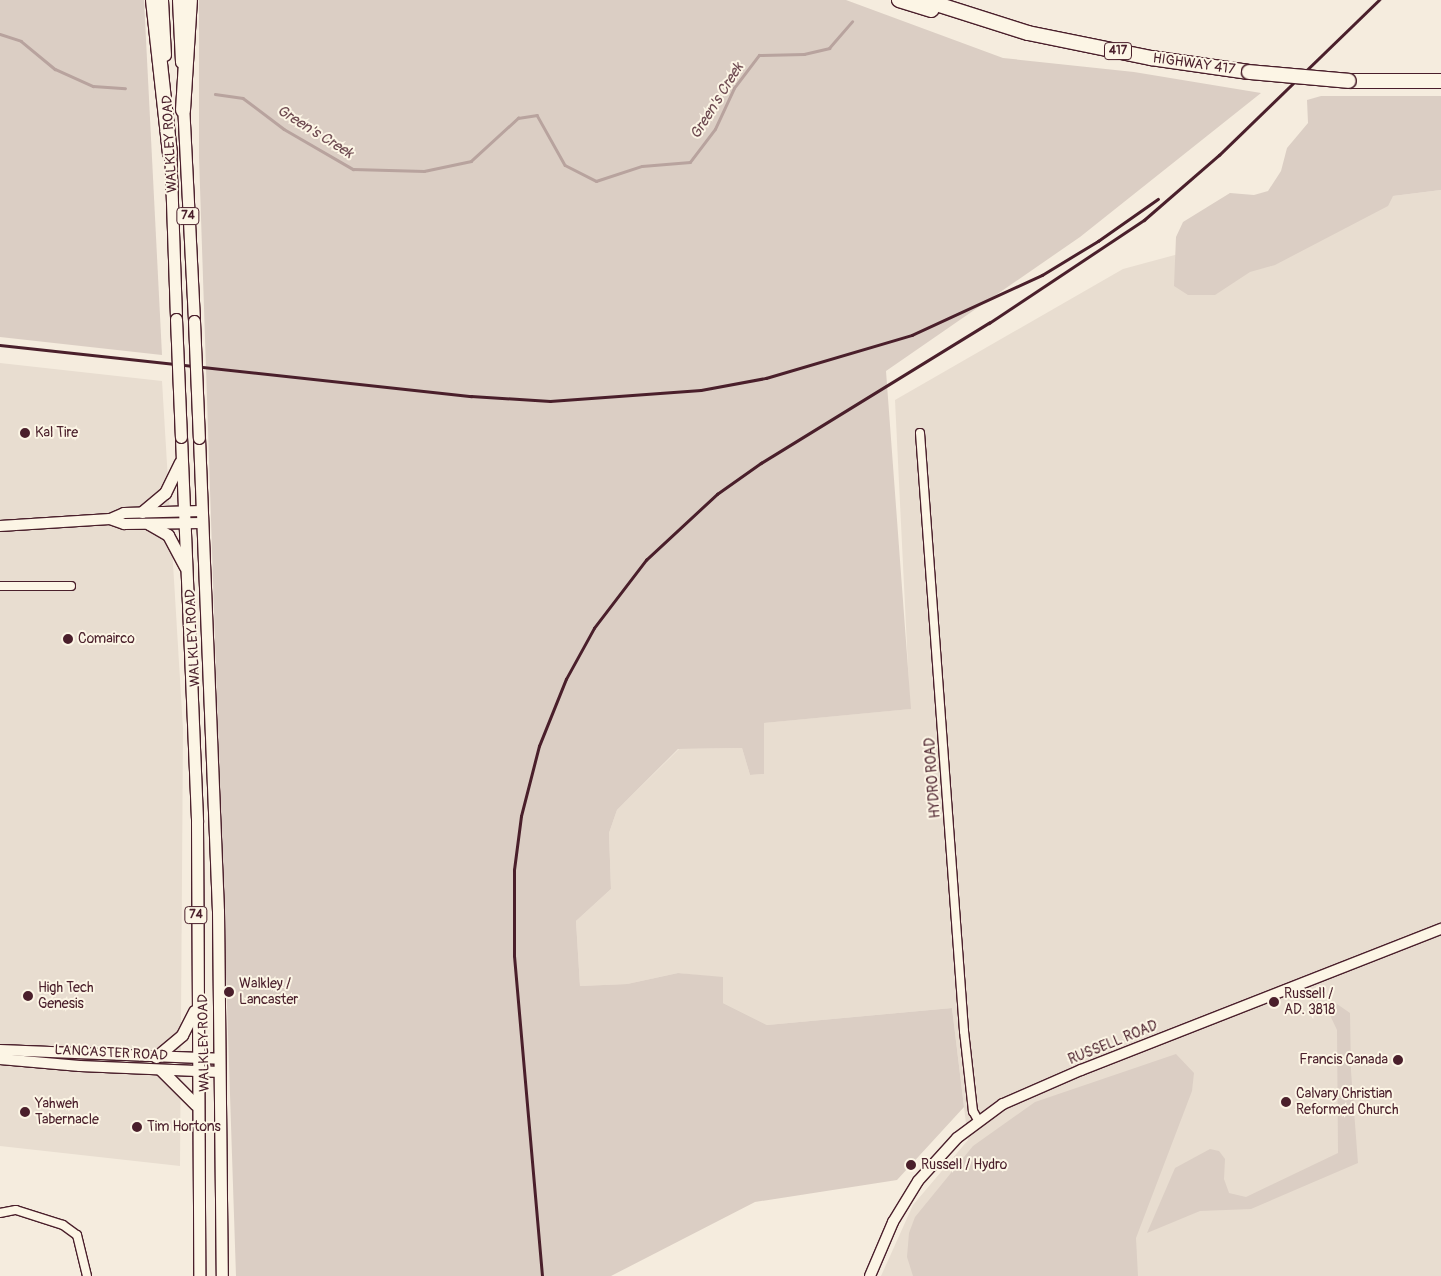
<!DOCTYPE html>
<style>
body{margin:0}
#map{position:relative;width:1441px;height:1276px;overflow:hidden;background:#f5ecde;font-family:Pangolin,sans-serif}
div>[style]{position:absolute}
.built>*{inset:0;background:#e8ddd0}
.green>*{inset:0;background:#dbcec4}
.stream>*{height:2.5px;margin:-1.25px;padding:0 1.25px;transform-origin:1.25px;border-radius:1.25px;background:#b8a39e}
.roads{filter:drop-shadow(1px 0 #4a1f2b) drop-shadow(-1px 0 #4a1f2b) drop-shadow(0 1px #4a1f2b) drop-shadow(0 -1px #4a1f2b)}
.street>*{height:8px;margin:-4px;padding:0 4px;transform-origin:4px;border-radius:4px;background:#fcf5e5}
.secondary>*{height:10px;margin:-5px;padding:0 5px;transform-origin:5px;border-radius:5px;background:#fcf5e5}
.primary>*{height:11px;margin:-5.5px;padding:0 5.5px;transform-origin:5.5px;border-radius:5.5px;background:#fcf5e5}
.highway>*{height:14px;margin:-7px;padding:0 7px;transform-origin:7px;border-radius:7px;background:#fcf5e5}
.rail>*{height:2.5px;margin:-1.25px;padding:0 1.25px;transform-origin:1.25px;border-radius:1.25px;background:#4a1f2b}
.bridges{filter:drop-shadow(1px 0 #4a1f2b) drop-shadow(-1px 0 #4a1f2b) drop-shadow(0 1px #4a1f2b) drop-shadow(0 -1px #4a1f2b)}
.primary-bridge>*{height:11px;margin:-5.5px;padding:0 5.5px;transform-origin:5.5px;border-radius:5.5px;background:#fcf5e5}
.highway-bridge>*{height:14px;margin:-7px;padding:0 7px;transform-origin:7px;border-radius:7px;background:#fcf5e5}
.dots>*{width:14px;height:14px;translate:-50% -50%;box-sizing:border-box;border:2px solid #fcf5e5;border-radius:50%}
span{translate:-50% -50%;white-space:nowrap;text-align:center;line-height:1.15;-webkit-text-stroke:4px #fcf5e5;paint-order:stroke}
.shield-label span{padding:1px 4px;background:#fcf5e5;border:1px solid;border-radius:4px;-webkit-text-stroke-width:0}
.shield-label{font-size:12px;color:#4a1f2b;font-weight:700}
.street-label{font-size:14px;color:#4a1f2b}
.poi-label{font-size:14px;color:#4a1f2b}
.left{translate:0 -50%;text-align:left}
.right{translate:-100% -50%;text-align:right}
.water-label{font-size:15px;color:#704d53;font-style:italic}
</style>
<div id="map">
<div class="built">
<div style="clip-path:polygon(1441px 190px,1441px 1276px,881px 1276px,913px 1205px,968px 1140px,952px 1008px,767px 1025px,723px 1003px,723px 978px,678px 973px,627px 984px,580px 986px,576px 921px,611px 889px,609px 833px,617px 810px,679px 749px,742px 748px,750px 775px,764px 774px,763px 723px,910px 709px,895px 400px,1123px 269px,1393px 196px)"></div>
<div style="clip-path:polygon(0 363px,162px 381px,183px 729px,180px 1166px,0 1146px)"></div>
</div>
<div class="green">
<div style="clip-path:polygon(0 0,144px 0,162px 355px,0 337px)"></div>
<div style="clip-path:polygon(199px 0,846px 0,1003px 58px,1134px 72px,1261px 93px,1080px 237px,886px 371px,911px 709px,764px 723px,764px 774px,750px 775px,742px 748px,678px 749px,617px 810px,609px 833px,611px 889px,576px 921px,580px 986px,627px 984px,678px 973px,723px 977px,723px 1003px,767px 1025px,952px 1008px,964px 1107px,897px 1180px,755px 1202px,611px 1276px,236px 1276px,199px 157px)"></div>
<div style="clip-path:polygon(1321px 96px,1441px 96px,1441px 190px,1393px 196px,1388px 206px,1275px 265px,1250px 272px,1215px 295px,1188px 295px,1174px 286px,1176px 237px,1183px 222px,1230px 193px,1254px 195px,1268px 191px,1281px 171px,1287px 148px,1308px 123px,1307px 100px)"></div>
<div style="clip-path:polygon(1337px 1004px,1350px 1013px,1351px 1071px,1358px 1163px,1251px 1209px,1200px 1211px,1147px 1233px,1175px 1168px,1210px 1149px,1219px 1151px,1225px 1159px,1224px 1179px,1229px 1193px,1246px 1197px,1338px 1153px,1337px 1030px,1328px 1011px)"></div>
<div style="clip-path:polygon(1176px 1054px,1194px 1073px,1192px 1091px,1136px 1238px,1138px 1276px,913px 1276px,907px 1257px,909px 1233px,915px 1217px,973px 1146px,1035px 1102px)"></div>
</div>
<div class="stream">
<div style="left:0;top:34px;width:22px;rotate:18deg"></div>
<div style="left:21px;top:41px;width:44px;rotate:39.5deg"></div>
<div style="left:55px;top:69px;width:42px;rotate:24.1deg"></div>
<div style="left:93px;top:86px;width:32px;rotate:4deg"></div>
<div style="left:215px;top:94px;width:28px;rotate:8deg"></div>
<div style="left:243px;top:98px;width:51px;rotate:37.1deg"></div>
<div style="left:284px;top:129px;width:80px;rotate:30.1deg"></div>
<div style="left:353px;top:169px;width:71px;rotate:1.6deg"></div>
<div style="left:424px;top:171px;width:48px;rotate:-12deg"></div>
<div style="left:471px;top:161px;width:64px;rotate:-42.5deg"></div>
<div style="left:518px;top:118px;width:19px;rotate:-9deg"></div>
<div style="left:537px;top:115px;width:57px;rotate:60.8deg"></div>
<div style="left:565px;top:165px;width:35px;rotate:27deg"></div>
<div style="left:596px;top:181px;width:48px;rotate:-18.1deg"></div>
<div style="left:642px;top:166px;width:48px;rotate:-4.8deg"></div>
<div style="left:690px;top:162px;width:41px;rotate:-52.9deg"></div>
<div style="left:715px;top:129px;width:45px;rotate:-65.1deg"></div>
<div style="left:734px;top:88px;width:41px;rotate:-52.9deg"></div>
<div style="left:759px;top:55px;width:45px;rotate:-1.3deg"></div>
<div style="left:804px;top:54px;width:26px;rotate:-13deg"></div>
<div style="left:829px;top:48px;width:35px;rotate:-49deg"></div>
</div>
<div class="roads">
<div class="street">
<div style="left:920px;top:433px;width:600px;rotate:85.79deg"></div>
<div style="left:964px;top:1031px;width:81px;rotate:83.6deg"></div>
<div style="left:973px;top:1111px;width:10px;rotate:61deg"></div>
<div style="left:0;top:586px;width:71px"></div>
<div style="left:0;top:1213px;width:16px;rotate:-11deg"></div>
<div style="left:16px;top:1210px;width:49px;rotate:17.7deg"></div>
<div style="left:63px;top:1225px;width:17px;rotate:36deg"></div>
<div style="left:77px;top:1235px;width:42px;rotate:76.3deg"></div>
</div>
<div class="secondary">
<div style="left:110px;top:519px;width:15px;rotate:20deg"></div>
<div style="left:124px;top:524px;width:79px;rotate:-0.7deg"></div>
<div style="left:0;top:526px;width:110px;rotate:-3.6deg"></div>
<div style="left:110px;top:519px;width:15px;rotate:-23deg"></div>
<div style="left:124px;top:513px;width:78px;rotate:-1.5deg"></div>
<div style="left:0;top:1050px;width:220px;rotate:2.3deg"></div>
<div style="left:0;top:1059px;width:80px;rotate:5deg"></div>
<div style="left:80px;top:1066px;width:140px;rotate:2.5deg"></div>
<div style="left:870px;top:1276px;width:59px;rotate:-66.9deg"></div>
<div style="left:893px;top:1222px;width:48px;rotate:-58.6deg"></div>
<div style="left:918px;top:1181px;width:58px;rotate:-47.8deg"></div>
<div style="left:957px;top:1138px;width:57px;rotate:-36.5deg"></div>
<div style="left:1003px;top:1104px;width:85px;rotate:-23.6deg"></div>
<div style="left:1081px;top:1070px;width:387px;rotate:-21.4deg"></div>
</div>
<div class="primary">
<div style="left:162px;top:0;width:55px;rotate:86.9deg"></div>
<div style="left:178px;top:0;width:62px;rotate:87.2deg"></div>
<div style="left:183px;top:103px;width:218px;rotate:87.1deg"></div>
<div style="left:170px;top:145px;width:174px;rotate:88deg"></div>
<div style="left:181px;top:437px;width:385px;rotate:87.6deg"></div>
<div style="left:197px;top:822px;width:454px;rotate:89.7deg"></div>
<div style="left:199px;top:438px;width:473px;rotate:87.7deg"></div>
<div style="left:218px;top:911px;width:365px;rotate:89.4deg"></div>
<div style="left:142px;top:512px;width:30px;rotate:-40deg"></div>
<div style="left:165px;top:493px;width:34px;rotate:-64deg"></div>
<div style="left:149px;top:524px;width:22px;rotate:30deg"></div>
<div style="left:168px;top:535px;width:36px;rotate:62deg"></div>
<div style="left:156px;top:1057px;width:34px;rotate:-40deg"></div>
<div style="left:182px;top:1035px;width:27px;rotate:-63deg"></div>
<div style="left:161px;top:1070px;width:49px;rotate:45deg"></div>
</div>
<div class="highway">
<div style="left:153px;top:0;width:154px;rotate:83.7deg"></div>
<div style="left:899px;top:0;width:34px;rotate:17deg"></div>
<div style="left:924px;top:0;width:109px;rotate:17.6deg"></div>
<div style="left:1028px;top:33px;width:126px;rotate:11.5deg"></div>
<div style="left:1151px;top:58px;width:99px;rotate:8.1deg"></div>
<div style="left:1349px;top:81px;width:92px"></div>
<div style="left:183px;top:110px;width:110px;rotate:-86.4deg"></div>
</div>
</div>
<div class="rail">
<div style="left:0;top:345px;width:474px;rotate:6.2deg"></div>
<div style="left:471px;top:396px;width:79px;rotate:3.6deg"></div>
<div style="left:550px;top:401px;width:151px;rotate:-4.2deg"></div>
<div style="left:701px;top:390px;width:66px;rotate:-10.5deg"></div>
<div style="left:766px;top:378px;width:152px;rotate:-16.4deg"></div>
<div style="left:912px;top:335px;width:143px;rotate:-24.8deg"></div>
<div style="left:1042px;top:275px;width:66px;rotate:-31.3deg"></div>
<div style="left:1098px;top:241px;width:73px;rotate:-35deg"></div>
<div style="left:542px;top:1276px;width:321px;rotate:-95deg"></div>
<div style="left:514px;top:956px;width:86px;rotate:-90deg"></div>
<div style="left:514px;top:870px;width:54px;rotate:-82.6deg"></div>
<div style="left:521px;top:816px;width:72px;rotate:-75.6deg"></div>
<div style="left:539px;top:746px;width:72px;rotate:-68.1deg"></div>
<div style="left:566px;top:679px;width:58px;rotate:-61.2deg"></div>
<div style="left:594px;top:628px;width:86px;rotate:-52.6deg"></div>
<div style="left:646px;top:560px;width:97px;rotate:-42.9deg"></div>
<div style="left:717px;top:494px;width:54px;rotate:-35.2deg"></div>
<div style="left:761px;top:463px;width:268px;rotate:-31.6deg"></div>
<div style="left:989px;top:323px;width:186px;rotate:-33.6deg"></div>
<div style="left:1144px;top:220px;width:99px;rotate:-40.9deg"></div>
<div style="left:1219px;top:155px;width:223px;rotate:-44.1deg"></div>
</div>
<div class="bridges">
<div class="primary-bridge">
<div style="left:176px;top:319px;width:118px;rotate:87.6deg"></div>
<div style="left:194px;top:321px;width:117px;rotate:87.6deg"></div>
</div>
<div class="highway-bridge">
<div style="left:1249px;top:72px;width:100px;rotate:5.1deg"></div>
</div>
</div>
<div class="dots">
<div style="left:25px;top:433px;background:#4a1f2b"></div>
<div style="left:68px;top:639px;background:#4a1f2b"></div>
<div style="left:229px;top:992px;background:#4a1f2b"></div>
<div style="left:28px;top:996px;background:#4a1f2b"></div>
<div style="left:1274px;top:1002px;background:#4a1f2b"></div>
<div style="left:1398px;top:1060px;background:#4a1f2b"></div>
<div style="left:1286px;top:1102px;background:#4a1f2b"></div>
<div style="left:25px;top:1112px;background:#4a1f2b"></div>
<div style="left:137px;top:1127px;background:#4a1f2b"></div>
<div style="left:911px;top:1165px;background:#4a1f2b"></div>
</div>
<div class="shield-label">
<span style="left:1118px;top:51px">417</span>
<span style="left:188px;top:216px">74</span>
<span style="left:196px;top:915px">74</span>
</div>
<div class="street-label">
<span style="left:1194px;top:64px;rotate:8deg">HIGHWAY 417</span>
<span style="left:170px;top:144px;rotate:-93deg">WALKLEY ROAD</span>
<span style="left:193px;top:638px;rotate:-93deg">WALKLEY ROAD</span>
<span style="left:933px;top:778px;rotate:-94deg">HYDRO ROAD</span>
<span style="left:204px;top:1043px;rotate:-91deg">WALKLEY ROAD</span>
<span style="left:1113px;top:1043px;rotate:-22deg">RUSSELL ROAD</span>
<span style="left:111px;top:1053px;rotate:3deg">LANCASTER ROAD</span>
</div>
<div class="poi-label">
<span class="left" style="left:35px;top:433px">Kal Tire</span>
<span class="left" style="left:78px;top:639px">Comairco</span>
<span class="left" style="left:239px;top:992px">Walkley /<br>Lancaster</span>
<span class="left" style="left:38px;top:996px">High Tech<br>Genesis</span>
<span class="left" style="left:1284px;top:1002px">Russell /<br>AD. 3818</span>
<span class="right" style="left:1388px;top:1060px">Francis Canada</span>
<span class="left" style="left:1296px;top:1102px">Calvary Christian<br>Reformed Church</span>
<span class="left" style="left:35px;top:1112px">Yahweh<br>Tabernacle</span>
<span class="left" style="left:147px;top:1127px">Tim Hortons</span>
<span class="left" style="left:921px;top:1165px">Russell / Hydro</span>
</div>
<div class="water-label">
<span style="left:717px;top:101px;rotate:-58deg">Green's Creek</span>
<span style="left:315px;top:132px;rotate:32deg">Green's Creek</span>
</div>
</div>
